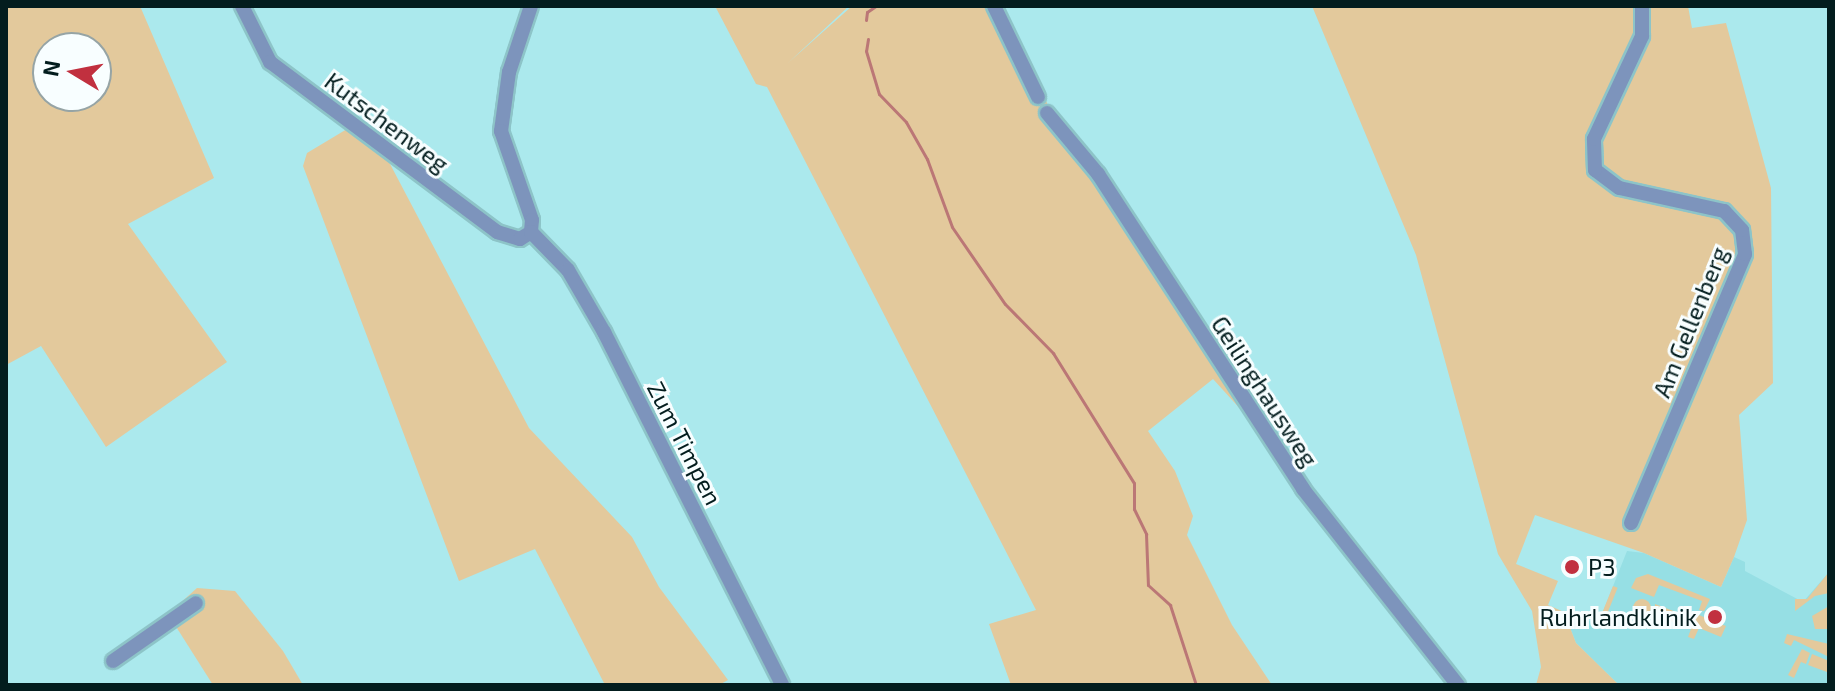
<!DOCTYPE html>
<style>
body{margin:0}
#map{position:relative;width:1835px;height:691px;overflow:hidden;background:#abe9ed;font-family:"Exo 2",sans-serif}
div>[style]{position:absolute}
.built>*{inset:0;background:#96dfe4}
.green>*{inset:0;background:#e3c99c;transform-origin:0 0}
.round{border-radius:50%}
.stream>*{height:3px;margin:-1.5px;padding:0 1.5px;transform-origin:1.5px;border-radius:1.5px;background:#bb7776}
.roads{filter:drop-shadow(2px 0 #8dc4c8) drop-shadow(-2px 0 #8dc4c8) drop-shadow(0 2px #8dc4c8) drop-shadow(0 -2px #8dc4c8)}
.minor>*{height:14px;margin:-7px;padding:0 7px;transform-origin:7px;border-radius:7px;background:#7d94bc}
.dots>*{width:22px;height:22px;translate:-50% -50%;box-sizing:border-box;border:4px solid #f8feff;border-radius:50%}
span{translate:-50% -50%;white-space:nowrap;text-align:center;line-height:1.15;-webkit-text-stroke:6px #f8feff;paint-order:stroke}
.street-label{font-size:24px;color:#031d1e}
.poi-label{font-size:24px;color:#031d1e}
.left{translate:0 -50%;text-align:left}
.right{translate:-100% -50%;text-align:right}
.frame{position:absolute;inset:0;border:8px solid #031d1e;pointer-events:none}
.north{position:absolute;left:32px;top:32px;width:80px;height:80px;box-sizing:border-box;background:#f8feff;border:2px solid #96a4a5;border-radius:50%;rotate:280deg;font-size:22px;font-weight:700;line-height:32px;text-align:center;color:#031d1e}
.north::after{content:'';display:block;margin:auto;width:28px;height:36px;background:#c1303f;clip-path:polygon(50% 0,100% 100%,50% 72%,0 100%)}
</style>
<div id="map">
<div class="built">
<div style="clip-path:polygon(1627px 551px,1644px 553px,1721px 587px,1734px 557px,1745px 562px,1745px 571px,1803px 602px,1829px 572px,1829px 685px,1619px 685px,1576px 643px,1564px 612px,1598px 624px)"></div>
</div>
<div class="green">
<div style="clip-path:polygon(evenodd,6px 6px,140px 6px,214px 178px,128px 224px,227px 362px,106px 447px,41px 346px,6px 365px,6px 6px,48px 48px,96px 48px,96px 96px,48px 96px,48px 48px)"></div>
<div style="clip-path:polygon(715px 6px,849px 6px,788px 63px,852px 6px,1001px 6px,1057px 124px,1257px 415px,1243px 412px,1213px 379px,1148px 431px,1175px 471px,1193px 516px,1187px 535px,1232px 625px,1272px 685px,1011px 685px,989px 624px,1036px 610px,767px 87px,756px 84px)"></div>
<div style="clip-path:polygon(1312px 6px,1688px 6px,1692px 28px,1726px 23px,1771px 188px,1773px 383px,1739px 415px,1747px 520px,1734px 557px,1721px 587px,1644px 553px,1535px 515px,1516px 564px,1558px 581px,1548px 605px,1564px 612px,1576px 643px,1619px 685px,1536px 685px,1541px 667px,1532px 611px,1498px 554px,1416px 255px)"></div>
<div style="clip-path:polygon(347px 129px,389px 162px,529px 428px,632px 537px,659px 587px,728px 680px,719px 685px,605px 685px,535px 549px,459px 581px,303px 166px,307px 153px)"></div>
<div style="clip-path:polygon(1829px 572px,1829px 593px,1815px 596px,1795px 611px,1795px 599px,1807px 599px)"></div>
<div style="clip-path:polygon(1648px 574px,1710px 599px,1704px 611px,1699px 610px,1702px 601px,1659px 585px,1654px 597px,1631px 588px,1636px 578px)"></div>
<div style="left:1613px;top:586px;width:5px;height:42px;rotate:22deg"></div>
<div style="clip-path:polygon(197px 588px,235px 591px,283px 651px,303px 685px,213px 685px,168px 614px)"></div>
<div class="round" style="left:1633px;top:599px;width:18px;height:18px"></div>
<div style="clip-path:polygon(1655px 604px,1676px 612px,1676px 622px,1654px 620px)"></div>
<div style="clip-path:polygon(1829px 606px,1829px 629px,1815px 629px,1812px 616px)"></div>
<div style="clip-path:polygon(1699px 615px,1726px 626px,1721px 637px,1699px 628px,1694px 639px,1688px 637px,1691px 629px,1679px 624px,1681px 620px)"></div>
<div style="clip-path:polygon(1787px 634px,1829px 644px,1829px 657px,1794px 640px,1791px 646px,1784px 643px)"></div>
<div style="clip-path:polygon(1802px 649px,1810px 653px,1806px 664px,1801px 662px,1794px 678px,1788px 675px)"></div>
<div style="clip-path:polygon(1812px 654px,1829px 661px,1829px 685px,1827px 672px,1808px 665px)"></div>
</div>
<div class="stream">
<div style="left:866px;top:20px;width:8px;rotate:-83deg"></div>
<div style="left:867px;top:12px;width:11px;rotate:-34deg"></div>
<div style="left:868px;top:39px;width:12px;rotate:99deg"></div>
<div style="left:866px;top:51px;width:45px;rotate:73.2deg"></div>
<div style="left:879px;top:94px;width:39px;rotate:46deg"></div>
<div style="left:906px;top:122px;width:43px;rotate:60.4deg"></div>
<div style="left:927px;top:159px;width:72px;rotate:69.8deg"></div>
<div style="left:952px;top:227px;width:93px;rotate:55.5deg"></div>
<div style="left:1005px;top:304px;width:69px;rotate:45.6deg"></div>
<div style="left:1053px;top:353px;width:153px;rotate:58.1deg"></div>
<div style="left:1134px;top:483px;width:26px;rotate:90deg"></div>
<div style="left:1134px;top:509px;width:28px;rotate:64deg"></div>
<div style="left:1146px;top:534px;width:51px;rotate:87.8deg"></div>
<div style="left:1148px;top:585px;width:30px;rotate:42deg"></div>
<div style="left:1170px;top:605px;width:84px;rotate:72deg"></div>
</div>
<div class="roads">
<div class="minor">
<div style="left:242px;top:6px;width:63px;rotate:63.4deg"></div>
<div style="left:270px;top:62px;width:284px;rotate:36.8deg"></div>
<div style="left:497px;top:232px;width:24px;rotate:17deg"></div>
<div style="left:520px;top:239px;width:13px;rotate:-32deg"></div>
<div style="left:531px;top:6px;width:70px;rotate:108.4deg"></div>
<div style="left:509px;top:72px;width:60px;rotate:97.7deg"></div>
<div style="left:501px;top:131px;width:94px;rotate:70.8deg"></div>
<div style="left:532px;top:220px;width:12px;rotate:95deg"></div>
<div style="left:994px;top:6px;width:101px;rotate:64.2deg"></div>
<div style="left:1047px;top:113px;width:80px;rotate:50.1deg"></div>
<div style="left:1098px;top:174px;width:376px;rotate:56.9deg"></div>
<div style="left:1303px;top:489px;width:250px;rotate:51.7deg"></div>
<div style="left:531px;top:232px;width:53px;rotate:45.8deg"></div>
<div style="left:568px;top:270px;width:72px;rotate:59.9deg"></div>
<div style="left:604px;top:332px;width:395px;rotate:63.2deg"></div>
<div style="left:1631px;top:523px;width:292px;rotate:-67deg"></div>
<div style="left:1745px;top:254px;width:24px;rotate:-97deg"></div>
<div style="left:1742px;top:230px;width:26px;rotate:-133deg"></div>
<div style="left:1724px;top:211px;width:107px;rotate:-167.6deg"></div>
<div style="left:1619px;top:188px;width:30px;rotate:-143deg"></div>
<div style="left:1595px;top:170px;width:31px;rotate:-92deg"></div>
<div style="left:1594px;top:139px;width:114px;rotate:-65deg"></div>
<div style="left:1642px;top:36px;width:30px;rotate:-90deg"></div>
<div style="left:113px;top:661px;width:101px;rotate:-34.9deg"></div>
</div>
</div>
<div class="dots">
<div style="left:1572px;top:567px;background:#c1303f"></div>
<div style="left:1715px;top:617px;background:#c1303f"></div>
</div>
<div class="street-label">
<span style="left:387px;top:122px;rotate:37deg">Kutschenweg</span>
<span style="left:1690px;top:322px;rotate:-68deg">Am Gellenberg</span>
<span style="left:1265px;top:391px;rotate:57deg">Geilinghausweg</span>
<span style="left:685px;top:443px;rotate:63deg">Zum Timpen</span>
</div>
<div class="poi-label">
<span class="left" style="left:1588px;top:567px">P3</span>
<span class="right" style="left:1697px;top:617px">Ruhrlandklinik</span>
</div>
<div class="frame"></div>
<div class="north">N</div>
</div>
